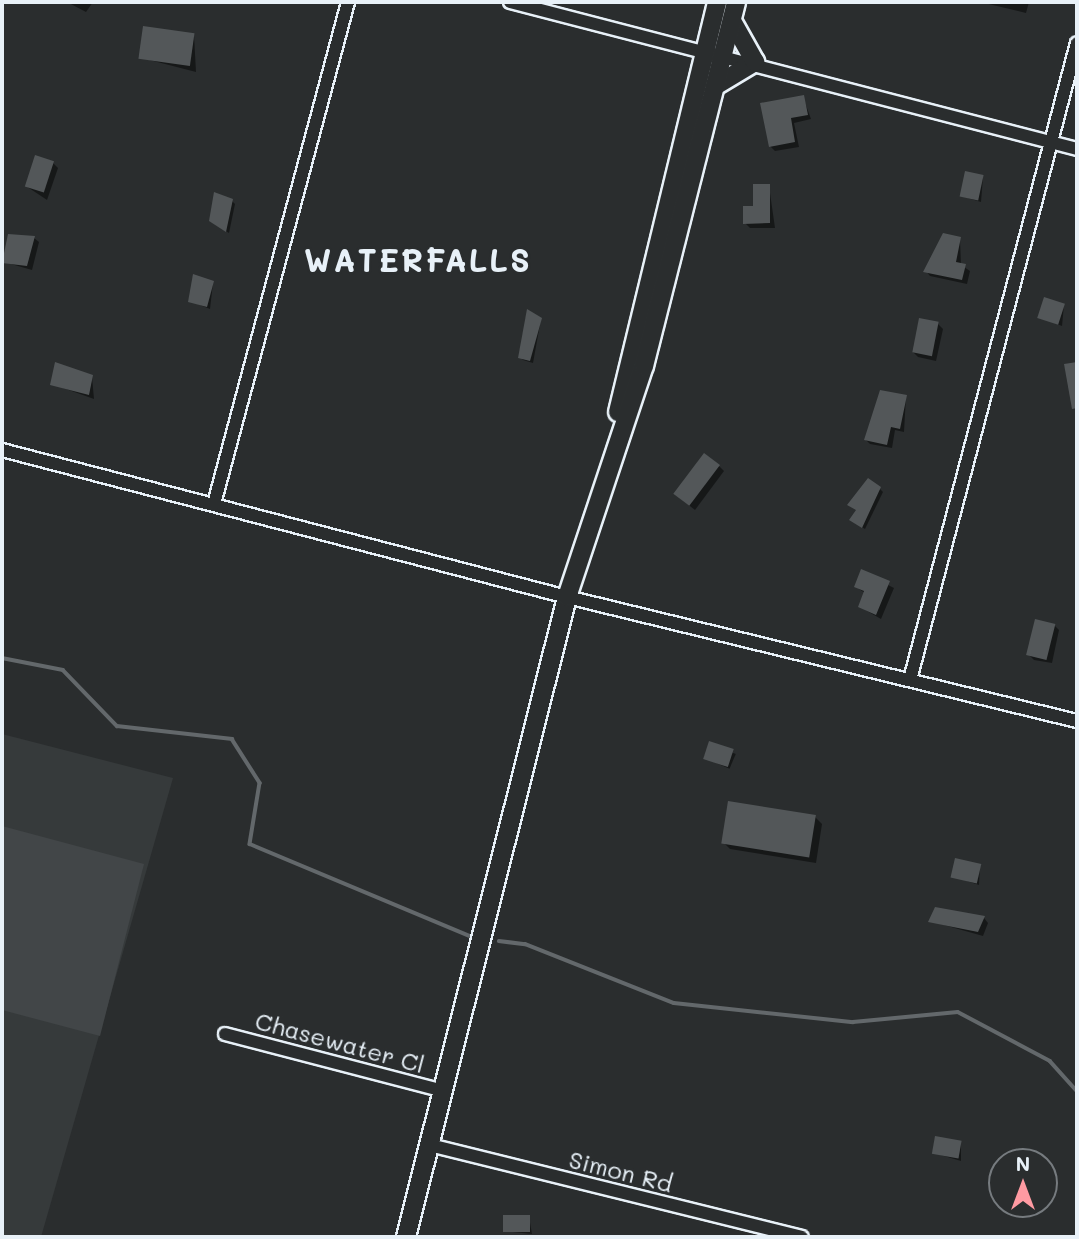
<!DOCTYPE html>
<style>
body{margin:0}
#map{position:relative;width:1079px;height:1239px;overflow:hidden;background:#2a2d2e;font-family:Mali,sans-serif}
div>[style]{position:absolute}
.built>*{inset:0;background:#363a3b}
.green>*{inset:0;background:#424648}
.shadow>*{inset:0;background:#0007;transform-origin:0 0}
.stream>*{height:3.5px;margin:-1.75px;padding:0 1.75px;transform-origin:1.75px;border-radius:1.75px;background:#63686b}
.building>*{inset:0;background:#535759;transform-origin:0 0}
.roads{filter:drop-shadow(2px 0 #e8f1f8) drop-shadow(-2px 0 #e8f1f8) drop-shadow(0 2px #e8f1f8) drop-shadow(0 -2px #e8f1f8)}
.street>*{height:12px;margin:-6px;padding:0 6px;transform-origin:6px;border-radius:6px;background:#2a2d2e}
.secondary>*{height:18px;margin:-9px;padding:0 9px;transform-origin:9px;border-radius:9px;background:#2a2d2e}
span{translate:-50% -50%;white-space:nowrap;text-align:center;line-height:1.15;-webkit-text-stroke:5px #2a2d2e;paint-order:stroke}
.street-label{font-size:24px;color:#e8f1f8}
.district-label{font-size:32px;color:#e8f1f8;font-weight:700;letter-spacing:2px}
.frame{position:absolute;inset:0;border:4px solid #e8f1f8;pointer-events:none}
.north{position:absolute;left:988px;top:1148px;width:70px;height:70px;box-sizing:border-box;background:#2a2d2e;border:2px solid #767b7f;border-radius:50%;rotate:0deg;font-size:19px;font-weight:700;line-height:28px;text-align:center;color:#e8f1f8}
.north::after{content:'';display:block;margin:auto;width:24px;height:32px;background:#ff9aa2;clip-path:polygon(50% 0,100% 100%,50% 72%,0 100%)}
</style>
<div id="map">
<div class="built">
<div style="clip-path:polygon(2px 734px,173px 778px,41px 1237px,2px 1237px)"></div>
</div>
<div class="green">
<div style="clip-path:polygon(2px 826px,144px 864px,100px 1036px,2px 1010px)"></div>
</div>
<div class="shadow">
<div style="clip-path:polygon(67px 2px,93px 2px,86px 12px)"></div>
<div style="clip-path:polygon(980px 2px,1029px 2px,1026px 13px)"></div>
<div style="clip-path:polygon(194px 35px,196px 72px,138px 57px)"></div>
<div style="clip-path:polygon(803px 97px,811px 119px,794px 123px,799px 147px,775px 151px,770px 146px)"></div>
<div style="clip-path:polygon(53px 163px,58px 168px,47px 200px,26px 186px)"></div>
<div style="clip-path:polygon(983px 177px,981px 202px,961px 196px)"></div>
<div style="clip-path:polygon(769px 186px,775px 228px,750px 228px,745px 223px)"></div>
<div style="clip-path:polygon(232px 201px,235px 204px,229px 233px,215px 224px)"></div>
<div style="clip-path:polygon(34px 238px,39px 242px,32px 270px,4px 262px)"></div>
<div style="clip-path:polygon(960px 239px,961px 265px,970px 271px,967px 284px,930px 276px,926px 271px)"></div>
<div style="clip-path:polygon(213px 283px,210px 309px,190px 301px)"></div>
<div style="clip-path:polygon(1064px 305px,1062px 326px,1039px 317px)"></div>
<div style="clip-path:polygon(541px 319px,533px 363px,523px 360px,520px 357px)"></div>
<div style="clip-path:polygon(938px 324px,943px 329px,936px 361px,918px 357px,913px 352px)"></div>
<div style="clip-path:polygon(92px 377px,94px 399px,52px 384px)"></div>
<div style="clip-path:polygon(906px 396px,904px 432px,895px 430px,892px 448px,870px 444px,866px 440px)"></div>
<div style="clip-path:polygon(719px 466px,724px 471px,695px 510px,681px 499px)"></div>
<div style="clip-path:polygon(880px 489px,883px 492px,865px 529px,855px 523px,857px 510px)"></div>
<div style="clip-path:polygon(862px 572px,894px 588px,881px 619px,860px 607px,865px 593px,856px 587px)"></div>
<div style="clip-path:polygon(1054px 625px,1059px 630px,1052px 663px,1034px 660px,1029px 655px)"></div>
<div style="left:710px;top:743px;width:28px;height:16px;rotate:23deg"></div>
<div style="clip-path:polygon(815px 817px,822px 824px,816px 863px,730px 849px,723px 842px)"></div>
<div style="clip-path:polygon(980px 865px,979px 885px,952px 876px)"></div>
<div style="clip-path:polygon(984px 918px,988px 923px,983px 936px,930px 921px)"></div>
<div style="clip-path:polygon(961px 1143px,961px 1161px,934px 1153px)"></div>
<div style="clip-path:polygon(529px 1217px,532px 1234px,504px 1231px)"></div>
</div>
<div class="stream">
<div style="left:2px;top:658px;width:62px;rotate:11.1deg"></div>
<div style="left:63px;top:670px;width:78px;rotate:46deg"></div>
<div style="left:117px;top:726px;width:116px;rotate:6.4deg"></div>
<div style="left:232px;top:739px;width:52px;rotate:57.5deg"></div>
<div style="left:260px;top:783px;width:62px;rotate:99.3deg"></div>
<div style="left:250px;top:844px;width:244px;rotate:22.7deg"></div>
<div style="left:499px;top:941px;width:26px;rotate:7deg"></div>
<div style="left:525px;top:944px;width:160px;rotate:21.6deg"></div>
<div style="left:674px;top:1003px;width:180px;rotate:6.1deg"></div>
<div style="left:853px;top:1022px;width:105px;rotate:-5.4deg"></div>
<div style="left:958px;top:1012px;width:104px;rotate:28deg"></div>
<div style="left:1050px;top:1061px;width:40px;rotate:48deg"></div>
</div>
<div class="building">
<div style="left:143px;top:26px;width:52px;height:33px;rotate:8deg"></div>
<div style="clip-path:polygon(804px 95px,808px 115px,791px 118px,795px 142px,769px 147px,760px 103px)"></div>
<div style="left:35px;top:155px;width:20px;height:33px;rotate:18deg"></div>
<div style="left:965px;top:171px;width:19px;height:26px;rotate:12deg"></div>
<div style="clip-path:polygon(753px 184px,770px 184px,770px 223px,743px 224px,743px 206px,753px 206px)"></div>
<div style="clip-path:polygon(214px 192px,233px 199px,226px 232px,209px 221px)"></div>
<div style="clip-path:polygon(943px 233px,961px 237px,956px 262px,966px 264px,962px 280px,923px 272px)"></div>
<div style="clip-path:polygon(8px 234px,35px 236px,27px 266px,2px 263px)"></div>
<div style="clip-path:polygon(193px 274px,214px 281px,207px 307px,188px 302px)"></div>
<div style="left:1044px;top:297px;width:22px;height:22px;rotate:18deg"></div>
<div style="clip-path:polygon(527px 309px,542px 318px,530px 361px,518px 358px)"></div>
<div style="left:919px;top:318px;width:20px;height:35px;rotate:11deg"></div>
<div style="clip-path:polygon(55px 362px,93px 375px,89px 395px,50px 385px)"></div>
<div style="clip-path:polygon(1077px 362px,1077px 408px,1072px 409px,1064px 364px)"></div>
<div style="clip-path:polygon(880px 390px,907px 395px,900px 429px,891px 427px,887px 445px,864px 440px)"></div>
<div style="left:704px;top:453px;width:20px;height:51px;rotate:37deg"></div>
<div style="clip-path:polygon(868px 478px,881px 487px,862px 528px,849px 520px,856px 510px,847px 505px)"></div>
<div style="clip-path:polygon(861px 569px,890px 581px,876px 615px,858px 607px,864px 591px,854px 587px)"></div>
<div style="left:1035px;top:619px;width:21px;height:37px;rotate:14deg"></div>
<div style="left:709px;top:741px;width:26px;height:19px;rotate:18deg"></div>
<div style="left:728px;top:801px;width:89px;height:43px;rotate:9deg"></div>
<div style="left:955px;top:858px;width:27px;height:20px;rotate:13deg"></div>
<div style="clip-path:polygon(935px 907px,985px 916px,978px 932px,928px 922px)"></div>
<div style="left:935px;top:1136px;width:27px;height:18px;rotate:10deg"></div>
<div style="left:503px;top:1215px;width:27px;height:17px"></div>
</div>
<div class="roads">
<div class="street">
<div style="left:510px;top:2px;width:586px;rotate:14.53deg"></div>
<div style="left:2px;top:450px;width:584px;rotate:14.58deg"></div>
<div style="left:567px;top:597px;width:525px;rotate:13.67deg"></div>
<div style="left:214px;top:504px;width:520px;rotate:-75.05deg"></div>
<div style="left:911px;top:676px;width:654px;rotate:-75.31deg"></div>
<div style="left:225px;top:1034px;width:226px;rotate:14.6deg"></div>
<div style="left:430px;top:1145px;width:383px;rotate:13.9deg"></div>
</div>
<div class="secondary">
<div style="left:715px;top:86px;width:47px;rotate:-31deg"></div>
<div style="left:755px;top:62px;width:47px;rotate:-119.3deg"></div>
<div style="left:618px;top:412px;width:422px;rotate:-76.4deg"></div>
<div style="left:406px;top:1237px;width:660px;rotate:-75.88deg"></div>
<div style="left:567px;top:597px;width:243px;rotate:-71.6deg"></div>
<div style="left:644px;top:366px;width:375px;rotate:-75.8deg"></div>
</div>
</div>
<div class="street-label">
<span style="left:340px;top:1042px;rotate:15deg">Chasewater Cl</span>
<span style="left:621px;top:1171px;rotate:14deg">Simon Rd</span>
</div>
<div class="district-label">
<span style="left:418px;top:259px">WATERFALLS</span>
</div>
<div class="frame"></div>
<div class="north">N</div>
</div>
